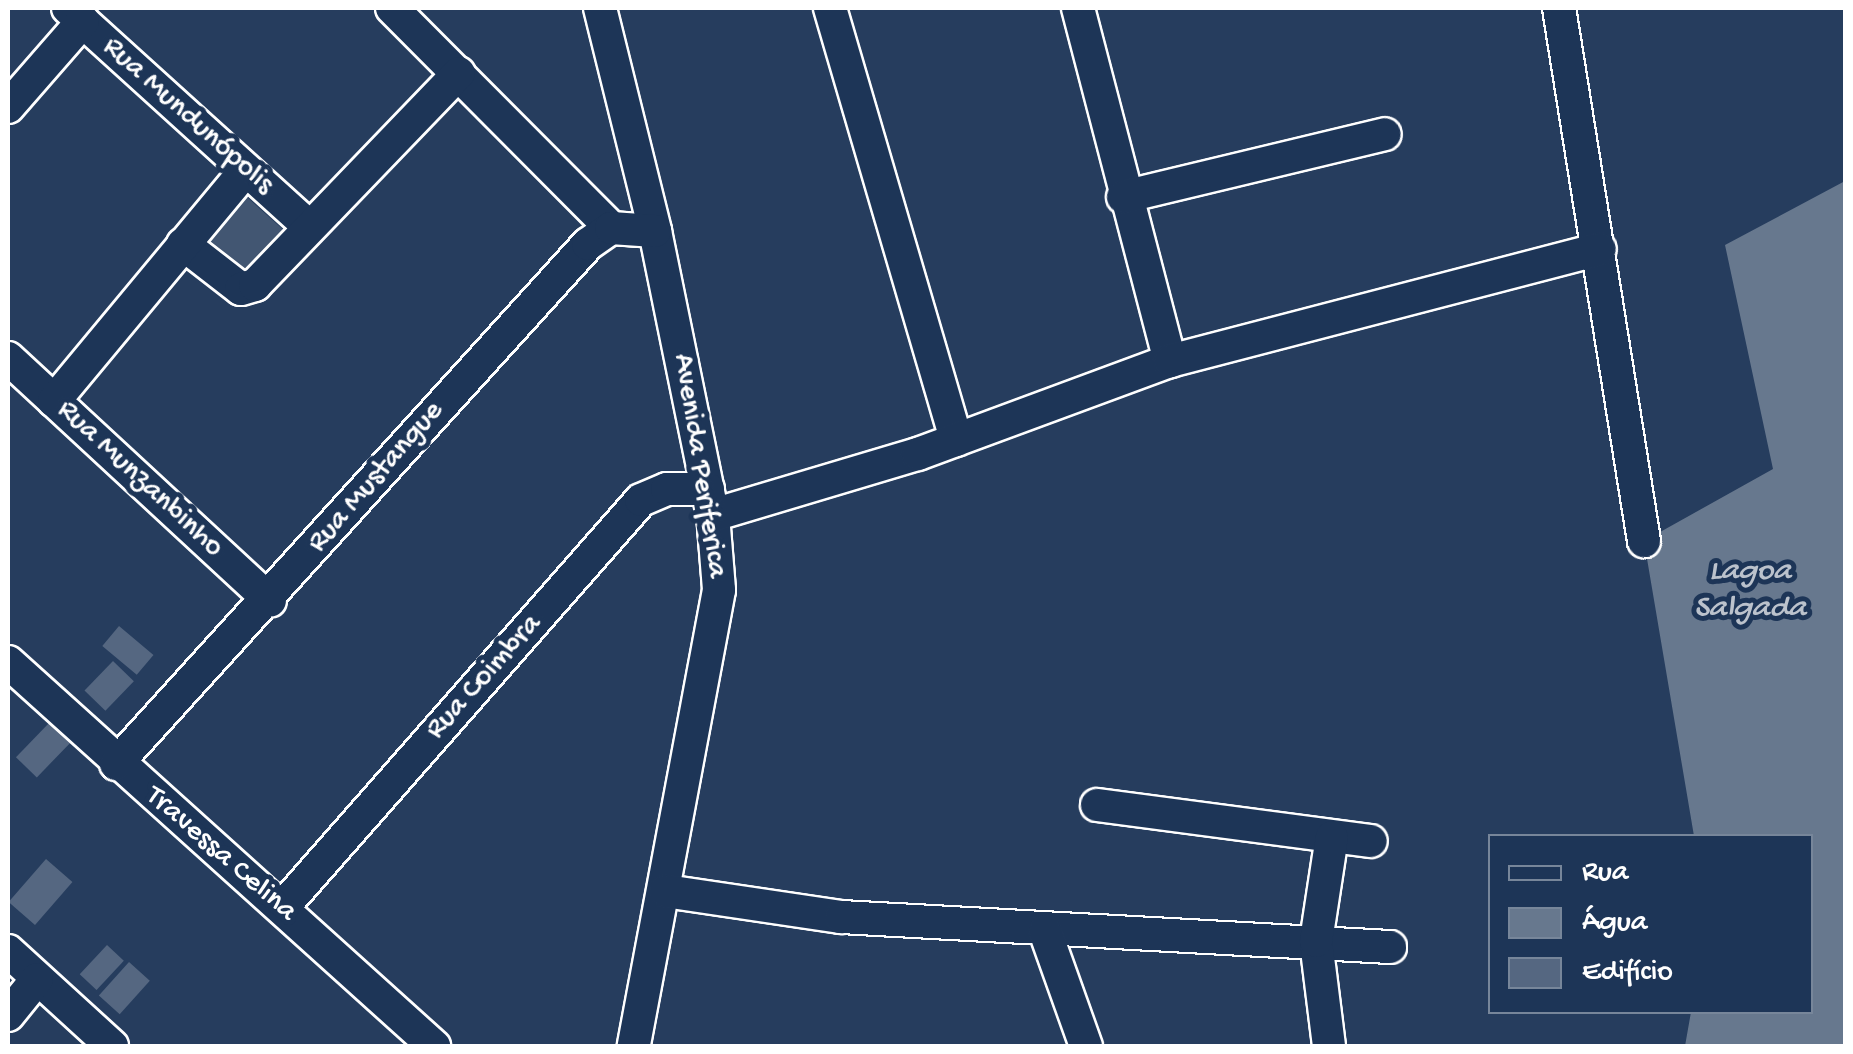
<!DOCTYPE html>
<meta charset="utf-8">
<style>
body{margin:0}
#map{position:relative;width:1853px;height:1054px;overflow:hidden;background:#263d5e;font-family:"Gochi Hand",sans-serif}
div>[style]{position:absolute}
.green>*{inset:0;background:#425672;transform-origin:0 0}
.water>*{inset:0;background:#67788e}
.building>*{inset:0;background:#556781;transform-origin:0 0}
.roads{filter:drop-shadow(2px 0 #fff) drop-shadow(-2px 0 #fff) drop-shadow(0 2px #fff) drop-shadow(0 -2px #fff)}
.minor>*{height:32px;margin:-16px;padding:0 16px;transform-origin:16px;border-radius:16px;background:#1d3557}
span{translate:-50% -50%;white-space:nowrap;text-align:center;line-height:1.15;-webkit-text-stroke:10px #1d3557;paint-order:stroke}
.street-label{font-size:30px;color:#fff}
.water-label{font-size:32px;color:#bbc2cc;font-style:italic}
.frame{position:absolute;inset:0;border:10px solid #fff;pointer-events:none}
.legend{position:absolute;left:1488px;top:834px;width:325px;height:180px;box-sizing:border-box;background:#1d3557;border:2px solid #77869a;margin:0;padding:12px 18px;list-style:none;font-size:30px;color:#fff}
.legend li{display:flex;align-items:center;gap:20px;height:50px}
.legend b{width:50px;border:2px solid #77869a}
</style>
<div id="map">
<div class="green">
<div style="left:238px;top:189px;width:67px;height:62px;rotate:42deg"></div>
</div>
<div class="water">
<div style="clip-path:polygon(1845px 181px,1845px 1046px,1685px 1046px,1691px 1012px,1810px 1012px,1810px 836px,1694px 836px,1644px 541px,1773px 469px,1725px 245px)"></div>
</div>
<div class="building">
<div style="left:119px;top:626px;width:45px;height:26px;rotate:40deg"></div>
<div style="left:113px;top:661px;width:29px;height:41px;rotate:44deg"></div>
<div style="left:50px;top:722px;width:29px;height:49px;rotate:44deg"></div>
<div style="left:46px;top:859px;width:35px;height:57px;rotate:41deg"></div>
<div style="left:107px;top:945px;width:23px;height:40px;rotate:43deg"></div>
<div style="left:129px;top:962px;width:28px;height:45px;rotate:42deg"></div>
</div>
<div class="roads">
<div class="minor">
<div style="left:68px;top:8px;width:324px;rotate:42.2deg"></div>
<div style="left:392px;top:8px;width:310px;rotate:45.1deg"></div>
<div style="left:600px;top:8px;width:230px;rotate:76.1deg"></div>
<div style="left:655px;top:231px;width:290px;rotate:78.5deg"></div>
<div style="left:713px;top:515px;width:75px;rotate:85.4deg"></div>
<div style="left:719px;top:590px;width:464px;rotate:100.6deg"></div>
<div style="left:830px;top:8px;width:450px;rotate:73.7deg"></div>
<div style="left:1078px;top:8px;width:365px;rotate:75.4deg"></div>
<div style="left:1559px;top:8px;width:540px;rotate:80.94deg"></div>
<div style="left:8px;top:107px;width:114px;rotate:-48.9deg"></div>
<div style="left:1123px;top:197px;width:269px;rotate:-13.5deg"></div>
<div style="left:183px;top:244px;width:73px;rotate:37.8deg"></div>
<div style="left:241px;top:289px;width:15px;rotate:-16deg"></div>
<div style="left:255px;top:285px;width:294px;rotate:-46.1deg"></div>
<div style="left:8px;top:358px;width:357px;rotate:42.8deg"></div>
<div style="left:54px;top:401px;width:299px;rotate:-50.3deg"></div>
<div style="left:713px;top:515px;width:214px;rotate:-16.6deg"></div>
<div style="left:918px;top:454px;width:269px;rotate:-20.3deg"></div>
<div style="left:1170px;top:361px;width:444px;rotate:-14.6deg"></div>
<div style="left:8px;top:662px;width:574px;rotate:42.03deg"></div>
<div style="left:116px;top:764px;width:702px;rotate:-47.77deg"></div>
<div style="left:588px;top:244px;width:28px;rotate:-35deg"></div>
<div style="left:611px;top:228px;width:44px;rotate:3.9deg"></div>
<div style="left:1097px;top:805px;width:276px;rotate:7.5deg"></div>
<div style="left:665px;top:891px;width:178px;rotate:8.4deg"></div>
<div style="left:841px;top:917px;width:550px;rotate:3.13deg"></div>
<div style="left:282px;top:908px;width:543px;rotate:-48.66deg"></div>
<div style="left:641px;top:500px;width:28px;rotate:-23deg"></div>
<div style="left:667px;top:489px;width:41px"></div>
<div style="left:1045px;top:931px;width:122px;rotate:70.4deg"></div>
<div style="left:8px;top:951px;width:141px;rotate:42.4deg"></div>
<div style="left:8px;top:1015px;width:46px;rotate:-51.1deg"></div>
<div style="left:1329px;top:1046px;width:106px;rotate:-97.1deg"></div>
<div style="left:1316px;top:941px;width:105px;rotate:-81.3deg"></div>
</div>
</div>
<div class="street-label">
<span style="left:187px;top:117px;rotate:42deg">Rua Mundunópolis</span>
<span style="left:698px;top:466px;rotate:81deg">Avenida Periferica</span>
<span style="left:377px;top:478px;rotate:-49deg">Rua Mustangue</span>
<span style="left:139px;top:480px;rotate:43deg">Rua Munzanbinho</span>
<span style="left:485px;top:678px;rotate:-48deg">Rua Coimbra</span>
<span style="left:220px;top:855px;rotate:41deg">Travessa Celina</span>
</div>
<div class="water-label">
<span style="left:1750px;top:591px">Lagoa<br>Salgada</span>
</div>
<div class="frame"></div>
<ul class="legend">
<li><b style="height:12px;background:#1d3557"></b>Rua</li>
<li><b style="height:28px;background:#67788e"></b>Água</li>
<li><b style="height:28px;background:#556781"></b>Edifício</li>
</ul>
</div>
